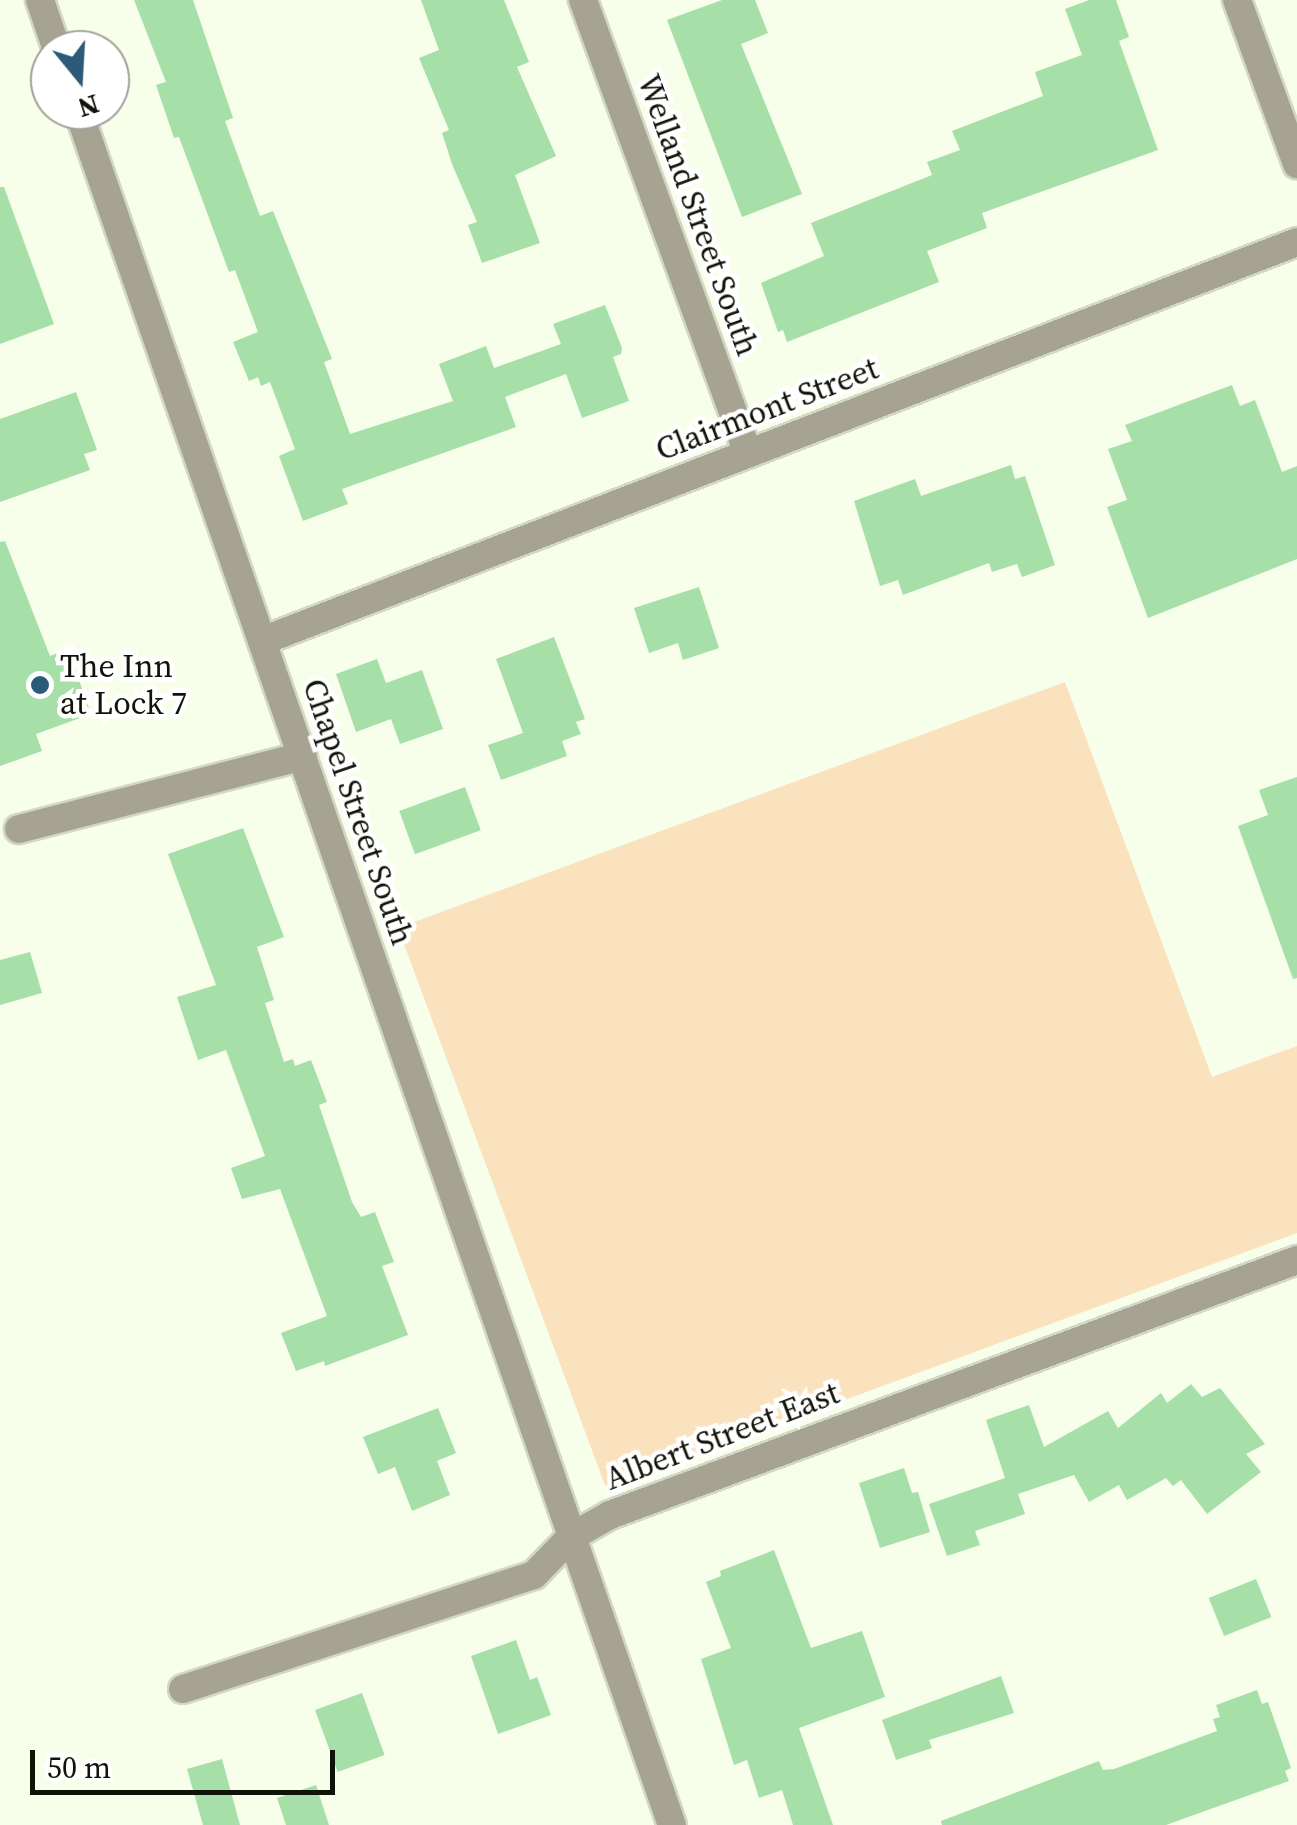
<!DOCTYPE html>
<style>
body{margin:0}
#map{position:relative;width:1297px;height:1825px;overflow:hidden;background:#f7fee9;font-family:"Source Serif 4",serif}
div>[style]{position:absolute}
.green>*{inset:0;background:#fae2bf}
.building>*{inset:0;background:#a7dfa9;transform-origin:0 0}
.roads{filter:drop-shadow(2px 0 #d2d8c5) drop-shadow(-2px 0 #d2d8c5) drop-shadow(0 2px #d2d8c5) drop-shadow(0 -2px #d2d8c5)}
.minor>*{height:28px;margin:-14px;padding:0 14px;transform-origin:14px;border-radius:14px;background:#a6a393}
.dots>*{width:28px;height:28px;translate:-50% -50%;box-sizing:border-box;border:5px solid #fff;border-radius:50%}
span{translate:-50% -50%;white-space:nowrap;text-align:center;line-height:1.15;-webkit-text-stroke:9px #fff;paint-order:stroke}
.street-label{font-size:32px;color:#101307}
.poi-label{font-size:32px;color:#101307}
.left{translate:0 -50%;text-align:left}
.north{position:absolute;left:30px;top:30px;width:100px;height:100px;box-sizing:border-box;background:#fff;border:2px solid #9fa19c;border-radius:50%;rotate:162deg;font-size:28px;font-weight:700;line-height:40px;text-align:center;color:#101307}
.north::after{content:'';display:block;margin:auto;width:35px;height:45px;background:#2b5b79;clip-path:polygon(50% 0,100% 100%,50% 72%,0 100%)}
.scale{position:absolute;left:30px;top:1750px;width:305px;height:45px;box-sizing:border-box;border:5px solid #101307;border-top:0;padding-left:12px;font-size:30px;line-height:35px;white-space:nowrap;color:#101307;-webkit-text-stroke:8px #fff;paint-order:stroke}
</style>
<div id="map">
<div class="green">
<div style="clip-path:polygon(1065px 682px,1212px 1077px,1297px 1046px,1297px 1233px,606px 1488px,398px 928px)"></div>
</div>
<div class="building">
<div style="clip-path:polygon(134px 0,193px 0,233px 118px,225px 121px,260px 216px,273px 211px,332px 359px,324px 362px,350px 434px,453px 401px,439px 364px,486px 346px,494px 368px,561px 344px,553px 324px,605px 305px,622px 348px,621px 354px,613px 357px,629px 401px,582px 418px,566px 374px,505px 397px,516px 427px,342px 489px,348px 504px,303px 521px,279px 456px,295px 449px,270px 382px,261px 386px,258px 377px,249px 381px,233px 342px,258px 332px,235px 270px,229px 272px,179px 137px,174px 138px,156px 85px,166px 82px)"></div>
<div style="clip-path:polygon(421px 0,504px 0,529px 62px,517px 67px,556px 156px,515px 175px,540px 243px,482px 263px,468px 225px,477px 222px,452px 164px,442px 133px,449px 130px,419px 58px,439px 50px)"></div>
<div style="clip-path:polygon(722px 0,755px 0,768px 33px,741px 44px,802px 194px,742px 217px,667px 20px)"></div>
<div style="clip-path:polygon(1089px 0,1116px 0,1129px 37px,1119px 41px,1158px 150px,982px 213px,987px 228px,927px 251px,939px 282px,787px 342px,783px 330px,778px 332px,761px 283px,824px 256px,811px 223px,932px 175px,927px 162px,960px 150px,952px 131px,1043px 96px,1035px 72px,1082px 55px,1065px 9px)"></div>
<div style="clip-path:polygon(0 187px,4px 187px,54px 324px,0 344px)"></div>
<div style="clip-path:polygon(1232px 385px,1240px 406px,1255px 400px,1282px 472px,1297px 466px,1297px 559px,1148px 618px,1107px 507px,1127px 500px,1108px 449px,1132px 441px,1125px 425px)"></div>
<div style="clip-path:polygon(76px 392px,97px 450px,84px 454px,90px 470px,0 502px,0 419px)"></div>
<div style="clip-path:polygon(1011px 465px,1015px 479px,1025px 476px,1055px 565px,1022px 577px,1017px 564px,992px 572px,989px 563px,903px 595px,898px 580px,880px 586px,854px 501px,915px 479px,921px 496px)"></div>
<div style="clip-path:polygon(5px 541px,50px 656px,68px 649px,91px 714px,36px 734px,42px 751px,0 766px,0 542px)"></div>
<div style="clip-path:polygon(699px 587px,719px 648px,683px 660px,678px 643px,649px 653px,634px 608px)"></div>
<div style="clip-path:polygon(554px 637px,585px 719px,576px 722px,581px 734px,562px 741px,567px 756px,501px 780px,488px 745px,523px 733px,496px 659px)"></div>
<div style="clip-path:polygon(377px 659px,386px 683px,422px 670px,443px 729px,400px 744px,391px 719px,356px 732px,336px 674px)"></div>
<div style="clip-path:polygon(1297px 777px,1297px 978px,1293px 979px,1238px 826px,1268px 815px,1259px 790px)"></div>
<div style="left:465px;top:787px;width:46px;height:70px;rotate:70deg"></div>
<div style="clip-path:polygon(243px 828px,284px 937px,257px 947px,274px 1000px,265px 1003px,284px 1062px,293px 1059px,295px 1066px,311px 1060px,327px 1102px,319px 1105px,352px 1202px,361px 1217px,375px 1212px,394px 1262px,382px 1266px,408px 1335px,325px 1366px,324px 1361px,296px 1371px,281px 1333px,327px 1316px,280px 1189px,242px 1199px,231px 1168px,265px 1156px,226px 1050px,198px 1060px,177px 997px,216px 985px,168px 854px)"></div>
<div style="clip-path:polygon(30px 952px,42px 993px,0 1005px,0 960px)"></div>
<div style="clip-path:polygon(1191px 1384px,1202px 1397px,1220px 1388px,1265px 1444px,1246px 1454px,1261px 1472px,1207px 1514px,1181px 1480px,1173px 1486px,1166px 1478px,1127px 1500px,1119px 1485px,1089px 1502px,1074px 1475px,1018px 1494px,1025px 1514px,975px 1531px,980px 1545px,947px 1556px,929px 1504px,1005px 1478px,986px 1420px,1029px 1405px,1044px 1447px,1108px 1411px,1118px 1428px,1161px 1393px,1167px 1403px)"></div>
<div style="clip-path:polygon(438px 1408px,456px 1453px,437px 1461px,450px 1495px,412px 1511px,395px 1467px,378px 1474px,363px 1437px)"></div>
<div style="clip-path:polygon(904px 1468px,912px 1493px,918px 1492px,930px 1532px,880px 1548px,859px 1483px)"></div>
<div style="clip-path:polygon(774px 1550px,811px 1648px,862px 1631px,885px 1697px,799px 1728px,833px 1825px,793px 1825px,782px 1790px,759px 1798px,747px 1760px,734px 1765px,701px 1659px,731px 1648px,706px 1582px,721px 1576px,720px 1571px)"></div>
<div style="left:1256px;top:1579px;width:41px;height:51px;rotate:68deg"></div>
<div style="clip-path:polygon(516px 1640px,530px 1680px,537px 1677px,551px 1715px,498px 1734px,471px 1656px)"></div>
<div style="clip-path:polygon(1001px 1676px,1014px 1713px,929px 1740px,932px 1748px,896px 1760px,882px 1720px)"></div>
<div style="clip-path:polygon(1257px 1690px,1262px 1704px,1268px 1702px,1291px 1768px,1285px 1771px,1289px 1781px,1166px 1825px,942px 1825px,941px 1821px,1099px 1761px,1103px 1770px,1114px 1769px,1217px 1731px,1213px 1719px,1220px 1717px,1216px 1705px)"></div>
<div style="left:362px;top:1693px;width:66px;height:50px;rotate:70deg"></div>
<div style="clip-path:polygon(222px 1759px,240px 1825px,203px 1825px,187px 1769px)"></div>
<div style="clip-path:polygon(316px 1785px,329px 1825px,286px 1825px,277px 1798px)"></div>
</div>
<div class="roads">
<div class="minor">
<div style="left:40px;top:0;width:53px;rotate:71.2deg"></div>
<div style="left:583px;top:0;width:482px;rotate:70deg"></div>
<div style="left:1237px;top:0;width:175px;rotate:69.9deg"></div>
<div style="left:78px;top:110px;width:1815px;rotate:70.9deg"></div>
<div style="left:262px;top:641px;width:1109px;rotate:-21.08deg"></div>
<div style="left:19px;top:829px;width:293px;rotate:-14.4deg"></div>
<div style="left:183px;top:1689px;width:369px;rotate:-18deg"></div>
<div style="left:534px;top:1575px;width:53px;rotate:-45.8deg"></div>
<div style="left:571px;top:1537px;width:45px;rotate:-29.4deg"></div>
<div style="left:610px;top:1515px;width:733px;rotate:-20.36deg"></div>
</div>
</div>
<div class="dots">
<div style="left:40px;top:685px;background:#2b5b79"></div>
</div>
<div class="street-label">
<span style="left:698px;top:215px;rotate:70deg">Welland Street South</span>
<span style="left:767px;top:409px;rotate:-21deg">Clairmont Street</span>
<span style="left:358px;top:812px;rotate:71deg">Chapel Street South</span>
<span style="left:722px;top:1436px;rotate:-21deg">Albert Street East</span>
</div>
<div class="poi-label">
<span class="left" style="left:60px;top:685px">The Inn<br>at Lock 7</span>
</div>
<div class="north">N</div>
<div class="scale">50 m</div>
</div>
